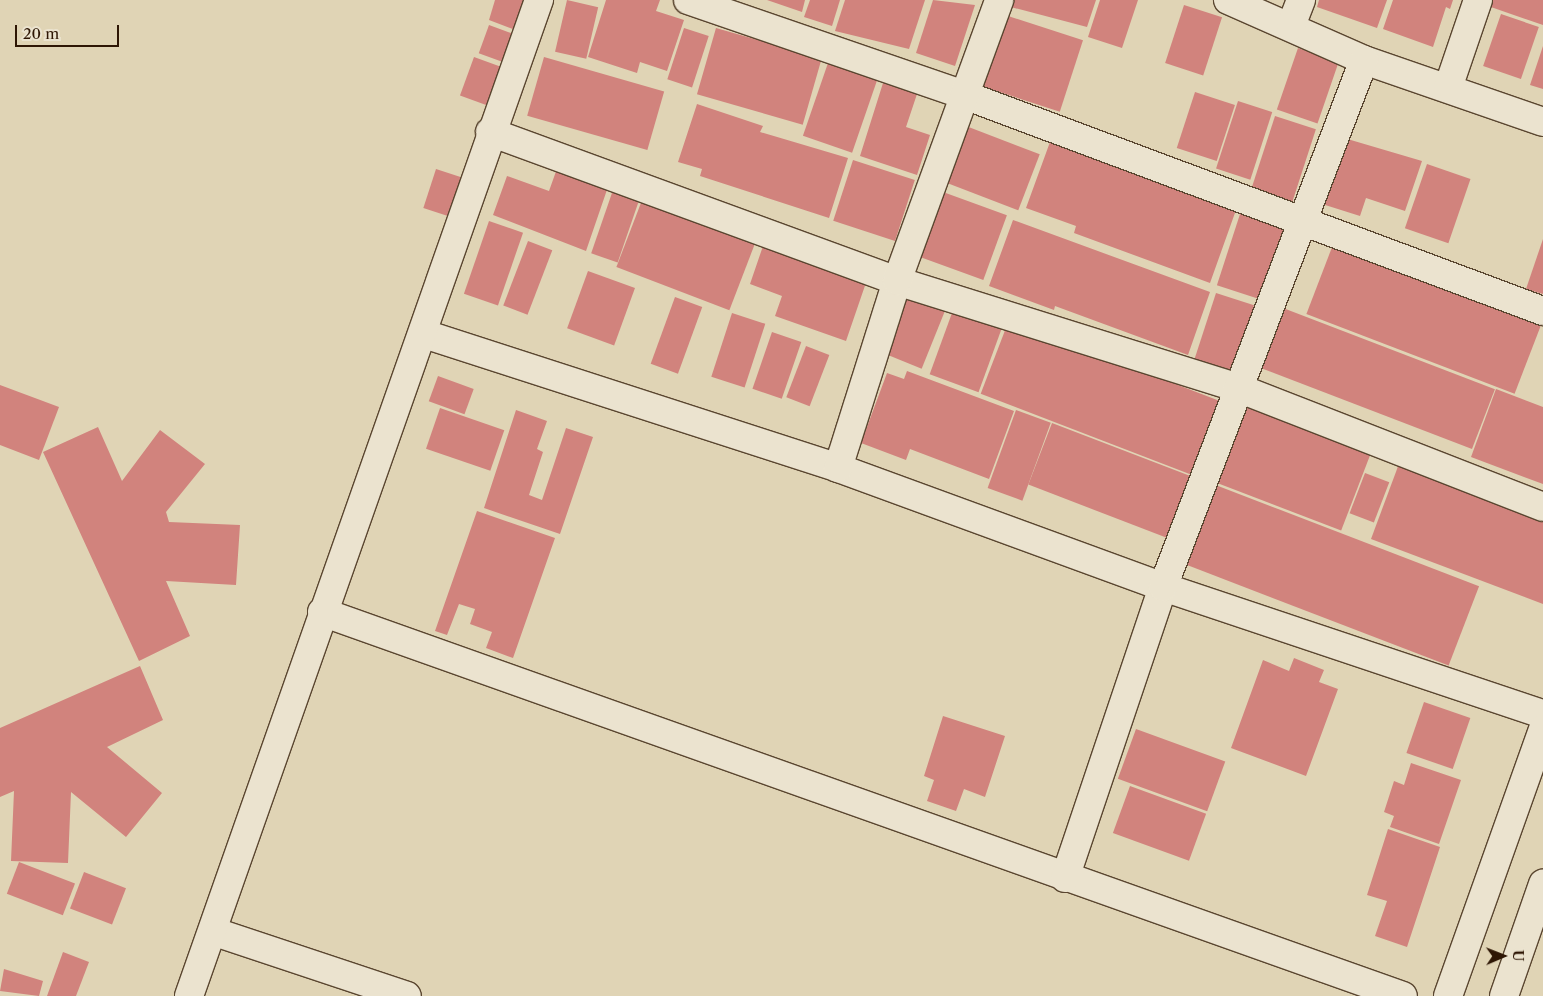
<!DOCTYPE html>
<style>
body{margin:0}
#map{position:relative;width:1543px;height:996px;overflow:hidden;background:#e0d4b5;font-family:"Libre Caslon Text",serif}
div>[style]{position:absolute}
.building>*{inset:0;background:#d1837d;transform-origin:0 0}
.roads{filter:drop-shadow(1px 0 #5a4630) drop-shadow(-1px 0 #5a4630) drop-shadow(0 1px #5a4630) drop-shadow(0 -1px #5a4630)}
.minor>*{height:28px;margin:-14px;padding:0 14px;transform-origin:14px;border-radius:14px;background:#ebe3cf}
span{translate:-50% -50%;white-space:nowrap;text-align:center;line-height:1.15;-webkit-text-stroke:4.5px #ebe3cf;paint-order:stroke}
.north{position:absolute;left:1478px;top:931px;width:50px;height:50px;-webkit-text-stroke:4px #ebe3cf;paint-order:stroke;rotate:89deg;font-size:14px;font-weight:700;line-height:20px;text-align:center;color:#2e1604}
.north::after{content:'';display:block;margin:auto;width:18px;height:22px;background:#2e1604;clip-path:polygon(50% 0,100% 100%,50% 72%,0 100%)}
.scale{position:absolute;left:15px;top:25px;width:104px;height:22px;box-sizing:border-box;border:2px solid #2e1604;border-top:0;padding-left:6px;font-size:15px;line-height:18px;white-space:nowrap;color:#2e1604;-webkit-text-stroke:4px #ebe3cf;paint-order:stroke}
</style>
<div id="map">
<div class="building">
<div style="clip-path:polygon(495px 0,532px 0,521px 32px,489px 20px)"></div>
<div style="left:567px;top:0;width:32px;height:53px;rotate:13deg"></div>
<div style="clip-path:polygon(606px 0,660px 0,656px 11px,684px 20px,667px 71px,640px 62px,637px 73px,588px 57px)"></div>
<div style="clip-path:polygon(767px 0,805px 0,802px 12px)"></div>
<div style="clip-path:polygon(810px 0,840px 0,832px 26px,804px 17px)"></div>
<div style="clip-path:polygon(845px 0,925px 0,909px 49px,835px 31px)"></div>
<div style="clip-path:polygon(933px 0,975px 5px,955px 66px,916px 53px)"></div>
<div style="clip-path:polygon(1009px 0,1096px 0,1087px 27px,1007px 6px)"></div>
<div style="clip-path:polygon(1100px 0,1138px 0,1122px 48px,1088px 37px)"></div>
<div style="clip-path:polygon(1319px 0,1387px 0,1377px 28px,1317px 7px)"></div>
<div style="clip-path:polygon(1393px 0,1453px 0,1450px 9px,1446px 7px,1433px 47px,1383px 29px)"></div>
<div style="clip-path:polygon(1490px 0,1543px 0,1543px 25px,1488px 6px)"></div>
<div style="left:1184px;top:5px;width:40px;height:61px;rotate:18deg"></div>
<div style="left:1501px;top:14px;width:40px;height:55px;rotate:19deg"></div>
<div style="left:1005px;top:15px;width:82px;height:75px;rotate:18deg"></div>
<div style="left:489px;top:25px;width:30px;height:30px;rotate:20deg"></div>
<div style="left:684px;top:28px;width:26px;height:54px;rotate:18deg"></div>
<div style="left:716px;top:28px;width:110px;height:69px;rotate:16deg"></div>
<div style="clip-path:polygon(1543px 46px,1543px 89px,1530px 85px)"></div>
<div style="left:1298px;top:48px;width:43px;height:65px;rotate:19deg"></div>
<div style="left:474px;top:57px;width:30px;height:41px;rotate:20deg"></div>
<div style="left:544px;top:57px;width:125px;height:61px;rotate:16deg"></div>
<div style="left:828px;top:63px;width:52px;height:77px;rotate:19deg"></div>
<div style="clip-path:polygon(883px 83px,917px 94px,906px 127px,930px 135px,917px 175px,860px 156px)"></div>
<div style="left:1195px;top:92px;width:42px;height:59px;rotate:18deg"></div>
<div style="left:1238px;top:101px;width:36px;height:71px;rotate:18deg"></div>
<div style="clip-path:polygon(697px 104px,763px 126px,760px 132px,848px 158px,829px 218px,700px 176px,702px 169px,678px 162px)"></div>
<div style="left:1275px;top:116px;width:43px;height:78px;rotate:18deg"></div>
<div style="left:966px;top:126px;width:79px;height:60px;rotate:21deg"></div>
<div style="clip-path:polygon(1344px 138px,1422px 161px,1405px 211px,1366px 198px,1360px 216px,1322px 204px)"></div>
<div style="clip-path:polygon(1050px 142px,1236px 210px,1210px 283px,1074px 233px,1076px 226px,1026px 208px)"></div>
<div style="left:853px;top:160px;width:65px;height:64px;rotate:18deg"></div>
<div style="clip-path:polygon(559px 163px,610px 181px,586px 251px,493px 215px,507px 176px,549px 191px)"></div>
<div style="left:1427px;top:164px;width:46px;height:68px;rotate:19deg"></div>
<div style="left:436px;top:169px;width:33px;height:41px;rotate:18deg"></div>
<div style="left:613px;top:190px;width:28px;height:67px;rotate:19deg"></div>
<div style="left:943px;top:192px;width:68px;height:69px;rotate:20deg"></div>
<div style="left:644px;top:195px;width:121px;height:77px;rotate:21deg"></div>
<div style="left:1241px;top:211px;width:46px;height:78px;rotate:18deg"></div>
<div style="clip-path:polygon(1013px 220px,1210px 292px,1188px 355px,1055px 306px,1054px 310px,989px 286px)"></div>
<div style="left:489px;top:221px;width:36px;height:77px;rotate:19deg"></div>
<div style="clip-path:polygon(1543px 239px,1543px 294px,1526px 289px)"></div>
<div style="left:528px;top:241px;width:26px;height:69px;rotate:21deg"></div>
<div style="left:1334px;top:242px;width:223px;height:77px;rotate:21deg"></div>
<div style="clip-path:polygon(763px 246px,870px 271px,846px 341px,775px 316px,782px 296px,750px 284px)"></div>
<div style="left:588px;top:271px;width:50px;height:61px;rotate:20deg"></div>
<div style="left:908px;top:293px;width:41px;height:65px;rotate:22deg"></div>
<div style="left:1216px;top:293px;width:40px;height:71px;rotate:18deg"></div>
<div style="left:675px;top:297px;width:29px;height:71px;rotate:20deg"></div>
<div style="left:956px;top:302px;width:52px;height:77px;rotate:20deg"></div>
<div style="left:1283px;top:308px;width:227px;height:64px;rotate:21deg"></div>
<div style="left:732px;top:313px;width:35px;height:67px;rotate:18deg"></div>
<div style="left:1009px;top:320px;width:232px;height:79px;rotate:21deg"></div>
<div style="left:772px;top:332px;width:31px;height:60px;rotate:19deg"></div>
<div style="left:806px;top:346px;width:25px;height:55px;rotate:21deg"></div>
<div style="clip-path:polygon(907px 371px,1014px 411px,989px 479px,910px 449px,906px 460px,861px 443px,887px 373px,904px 379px)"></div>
<div style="left:438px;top:376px;width:38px;height:27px;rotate:20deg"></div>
<div style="clip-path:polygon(0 385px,59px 407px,39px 460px,0 445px)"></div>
<div style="clip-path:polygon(1496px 389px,1543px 407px,1543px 484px,1471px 457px)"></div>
<div style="left:1243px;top:404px;width:137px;height:83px;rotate:21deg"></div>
<div style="left:440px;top:408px;width:68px;height:43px;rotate:19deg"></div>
<div style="clip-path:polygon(516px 410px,547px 421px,537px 449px,543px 452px,529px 495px,542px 500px,566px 428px,593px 437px,560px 534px,484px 508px)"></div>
<div style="left:1016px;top:410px;width:37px;height:83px;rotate:20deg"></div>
<div style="left:1052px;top:423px;width:151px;height:66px;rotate:21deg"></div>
<div style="clip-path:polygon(98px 427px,122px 481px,160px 430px,205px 464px,166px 512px,169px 522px,240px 525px,236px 585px,166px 581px,190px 636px,139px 661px,43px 452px)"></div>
<div style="clip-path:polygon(1400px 461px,1543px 515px,1543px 604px,1371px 539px)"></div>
<div style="left:1365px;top:473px;width:26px;height:43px;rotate:21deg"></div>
<div style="left:1213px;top:484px;width:285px;height:85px;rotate:21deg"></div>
<div style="clip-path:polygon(477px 511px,555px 538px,513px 658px,486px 648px,492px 632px,470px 624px,475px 609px,459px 604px,447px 635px,435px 631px)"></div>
<div style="clip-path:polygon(1294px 658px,1324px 670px,1319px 682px,1338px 689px,1306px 776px,1231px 748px,1263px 660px,1289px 671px)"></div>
<div style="clip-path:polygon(140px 666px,163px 720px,107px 747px,162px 793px,126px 837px,71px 792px,68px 863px,11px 861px,14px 791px,0 797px,0 728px)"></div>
<div style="left:1424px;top:702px;width:49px;height:54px;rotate:19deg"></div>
<div style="clip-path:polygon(943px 716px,1005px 736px,985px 797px,964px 789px,956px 811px,927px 801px,934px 780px,924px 776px)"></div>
<div style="left:1136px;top:729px;width:95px;height:53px;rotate:20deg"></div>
<div style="clip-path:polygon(1411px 763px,1461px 780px,1439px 844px,1390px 827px,1394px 816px,1384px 812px,1394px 781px,1404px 785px)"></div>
<div style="left:1130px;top:786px;width:81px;height:50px;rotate:20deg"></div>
<div style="clip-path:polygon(1388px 829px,1440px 847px,1407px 947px,1375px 936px,1387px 901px,1367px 895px)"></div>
<div style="left:19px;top:862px;width:60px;height:34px;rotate:21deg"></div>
<div style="left:84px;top:872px;width:45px;height:39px;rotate:21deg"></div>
<div style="clip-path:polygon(63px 952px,89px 962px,76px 996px,47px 996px)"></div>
<div style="clip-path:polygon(4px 969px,43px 981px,39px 996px,0 991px)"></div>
</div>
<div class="roads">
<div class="minor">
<div style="left:688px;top:0;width:295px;rotate:19deg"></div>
<div style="left:967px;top:96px;width:615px;rotate:20.47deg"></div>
<div style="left:1228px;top:0;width:149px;rotate:23.8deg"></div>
<div style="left:1364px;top:60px;width:189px;rotate:19.1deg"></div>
<div style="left:1291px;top:26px;width:28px;rotate:-69deg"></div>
<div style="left:1448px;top:88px;width:93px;rotate:-71.2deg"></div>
<div style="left:490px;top:132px;width:433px;rotate:20.1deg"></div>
<div style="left:897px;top:281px;width:357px;rotate:17.4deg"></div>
<div style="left:1238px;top:388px;width:327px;rotate:21.3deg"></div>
<div style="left:424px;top:334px;width:435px;rotate:17.9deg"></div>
<div style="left:838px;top:468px;width:346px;rotate:20.1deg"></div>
<div style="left:1163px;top:587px;width:401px;rotate:18.5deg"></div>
<div style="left:838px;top:468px;width:196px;rotate:-72.5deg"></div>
<div style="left:897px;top:281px;width:299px;rotate:-70deg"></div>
<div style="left:322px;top:612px;width:1147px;rotate:19.56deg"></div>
<div style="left:1065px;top:878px;width:307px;rotate:-71.4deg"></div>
<div style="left:1163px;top:587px;width:564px;rotate:-69.12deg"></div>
<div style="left:215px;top:932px;width:202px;rotate:18.4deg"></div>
<div style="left:189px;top:996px;width:1056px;rotate:-70.64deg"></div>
<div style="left:1448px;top:996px;width:283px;rotate:-70.4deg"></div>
<div style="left:1504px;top:996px;width:119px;rotate:-70.8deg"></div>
</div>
</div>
<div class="north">U</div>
<div class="scale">20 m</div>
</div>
